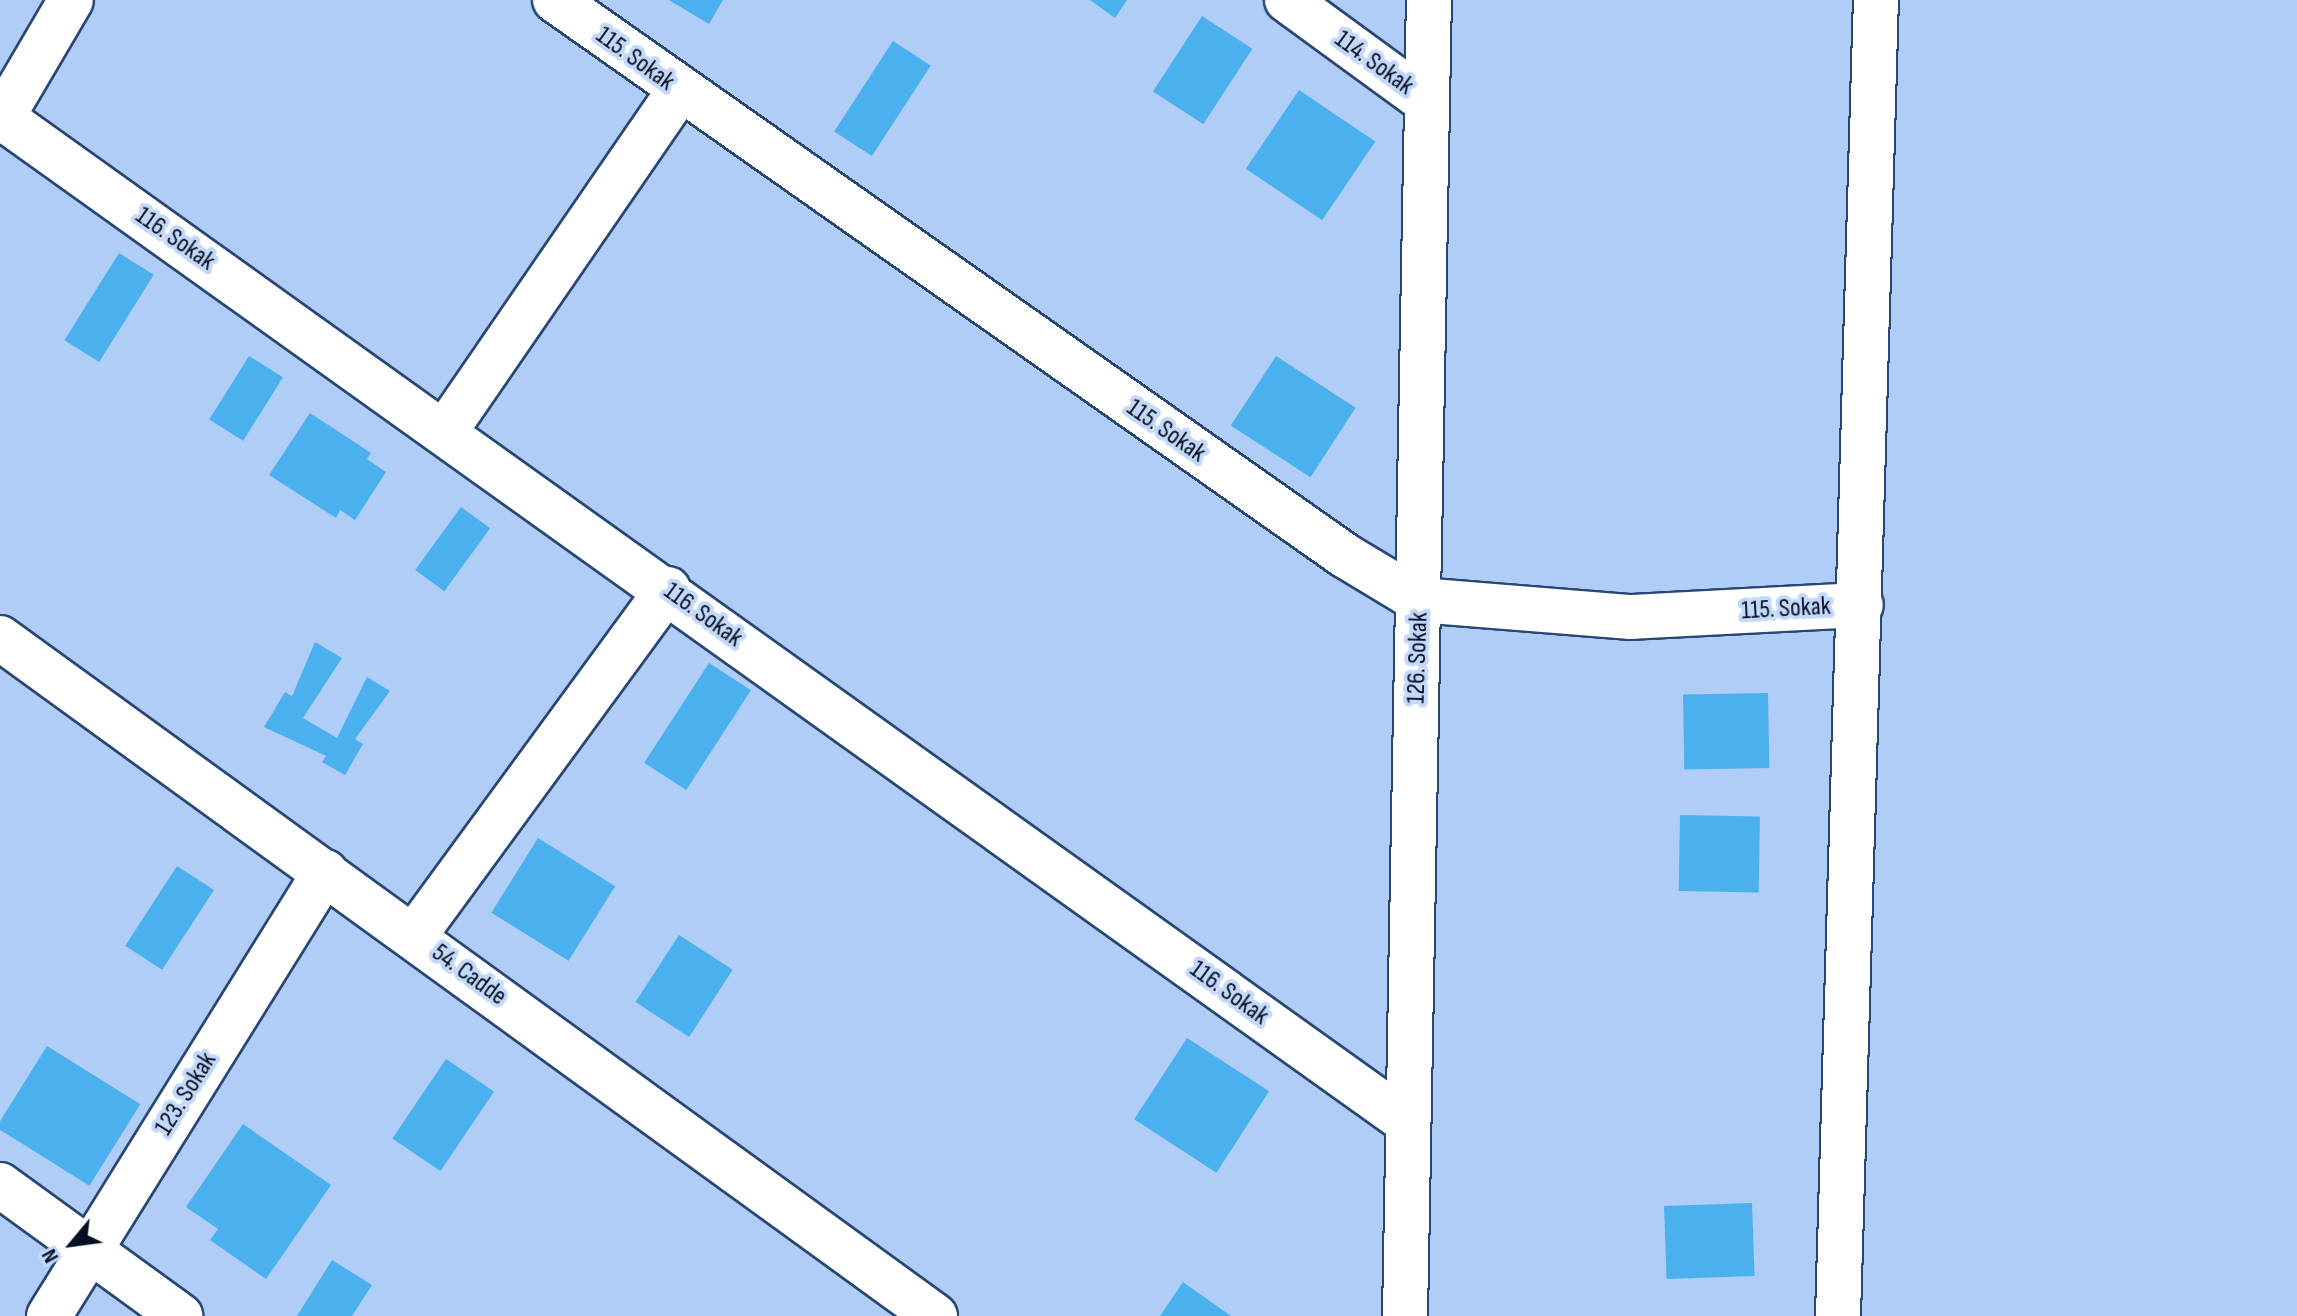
<!DOCTYPE html>
<style>
body{margin:0}
#map{position:relative;width:2297px;height:1316px;overflow:hidden;background:#b0cdf7;font-family:"Sofia Sans Condensed",sans-serif}
div>[style]{position:absolute}
.building>*{inset:0;background:#4ab1ee;transform-origin:0 0}
.roads{filter:drop-shadow(2px 0 #2a4774) drop-shadow(-2px 0 #2a4774) drop-shadow(0 2px #2a4774) drop-shadow(0 -2px #2a4774)}
.minor>*{height:44px;margin:-22px;padding:0 22px;transform-origin:22px;border-radius:22px;background:#fff}
span{translate:-50% -50%;white-space:nowrap;text-align:center;line-height:1.15;-webkit-text-stroke:8px #c4d9fa;paint-order:stroke}
.street-label{font-size:26px;color:#050f22}
.north{position:absolute;left:32px;top:1204px;width:80px;height:80px;-webkit-text-stroke:6px #c4d9fa;paint-order:stroke;rotate:241deg;font-size:22px;font-weight:700;line-height:32px;text-align:center;color:#050f22}
.north::after{content:'';display:block;margin:auto;width:28px;height:36px;background:#050f22;clip-path:polygon(50% 0,100% 100%,50% 72%,0 100%)}
</style>
<div id="map">
<div class="building">
<div style="clip-path:polygon(669px 0,723px 0,709px 24px)"></div>
<div style="clip-path:polygon(1090px 0,1127px 0,1115px 18px)"></div>
<div style="left:1202px;top:16px;width:60px;height:90px;rotate:33deg"></div>
<div style="left:893px;top:41px;width:45px;height:108px;rotate:33deg"></div>
<div style="left:1299px;top:90px;width:92px;height:95px;rotate:34deg"></div>
<div style="left:119px;top:253px;width:41px;height:103px;rotate:32deg"></div>
<div style="left:249px;top:356px;width:40px;height:75px;rotate:32deg"></div>
<div style="left:1276px;top:356px;width:95px;height:83px;rotate:33deg"></div>
<div style="clip-path:polygon(310px 413px,371px 453px,367px 459px,386px 472px,355px 520px,340px 510px,336px 518px,269px 475px)"></div>
<div style="left:461px;top:507px;width:36px;height:78px;rotate:36deg"></div>
<div style="clip-path:polygon(315px 642px,342px 658px,303px 718px,337px 738px,367px 677px,390px 691px,355px 739px,363px 744px,345px 775px,322px 762px,326px 756px,264px 727px,285px 692px,292px 696px)"></div>
<div style="left:709px;top:663px;width:50px;height:119px;rotate:33deg"></div>
<div style="left:1768px;top:693px;width:75px;height:85px;rotate:89deg"></div>
<div style="left:1680px;top:815px;width:80px;height:76px;rotate:1deg"></div>
<div style="left:538px;top:838px;width:91px;height:88px;rotate:32deg"></div>
<div style="left:177px;top:866px;width:44px;height:95px;rotate:33deg"></div>
<div style="left:679px;top:935px;width:64px;height:80px;rotate:33deg"></div>
<div style="left:1187px;top:1038px;width:98px;height:97px;rotate:33deg"></div>
<div style="left:47px;top:1046px;width:110px;height:96px;rotate:32deg"></div>
<div style="left:446px;top:1059px;width:58px;height:96px;rotate:34deg"></div>
<div style="clip-path:polygon(243px 1124px,331px 1185px,266px 1279px,210px 1240px,218px 1229px,186px 1207px)"></div>
<div style="left:1752px;top:1203px;width:73px;height:88px;rotate:88deg"></div>
<div style="clip-path:polygon(332px 1260px,372px 1285px,352px 1316px,297px 1316px)"></div>
<div style="clip-path:polygon(1183px 1282px,1214px 1304px,1231px 1316px,1160px 1316px)"></div>
</div>
<div class="roads">
<div class="minor">
<div style="left:555px;top:0;width:965px;rotate:35.12deg"></div>
<div style="left:1344px;top:555px;width:87px;rotate:31deg"></div>
<div style="left:1419px;top:600px;width:213px;rotate:4.6deg"></div>
<div style="left:1631px;top:617px;width:230px;rotate:-3deg"></div>
<div style="left:1287px;top:0;width:168px;rotate:36.1deg"></div>
<div style="left:0;top:116px;width:1725px;rotate:35.56deg"></div>
<div style="left:0;top:121px;width:140px;rotate:-59.6deg"></div>
<div style="left:446px;top:430px;width:411px;rotate:-55.5deg"></div>
<div style="left:0;top:638px;width:1155px;rotate:35.95deg"></div>
<div style="left:414px;top:936px;width:430px;rotate:-53.8deg"></div>
<div style="left:0;top:1185px;width:223px;rotate:36deg"></div>
<div style="left:49px;top:1316px;width:523px;rotate:-58.13deg"></div>
<div style="left:1405px;top:1316px;width:1316px;rotate:-88.96deg"></div>
<div style="left:1838px;top:1316px;width:1317px;rotate:-88.35deg"></div>
</div>
</div>
<div class="street-label">
<span style="left:635px;top:59px;rotate:36deg">115. Sokak</span>
<span style="left:1374px;top:63px;rotate:36deg">114. Sokak</span>
<span style="left:175px;top:239px;rotate:35deg">116. Sokak</span>
<span style="left:1166px;top:431px;rotate:35deg">115. Sokak</span>
<span style="left:1786px;top:609px;rotate:-3deg">115. Sokak</span>
<span style="left:703px;top:615px;rotate:36deg">116. Sokak</span>
<span style="left:1418px;top:658px;rotate:-88deg">126. Sokak</span>
<span style="left:469px;top:975px;rotate:36deg">54. Cadde</span>
<span style="left:1229px;top:993px;rotate:36deg">116. Sokak</span>
<span style="left:186px;top:1094px;rotate:-58deg">123. Sokak</span>
</div>
<div class="north">N</div>
</div>
